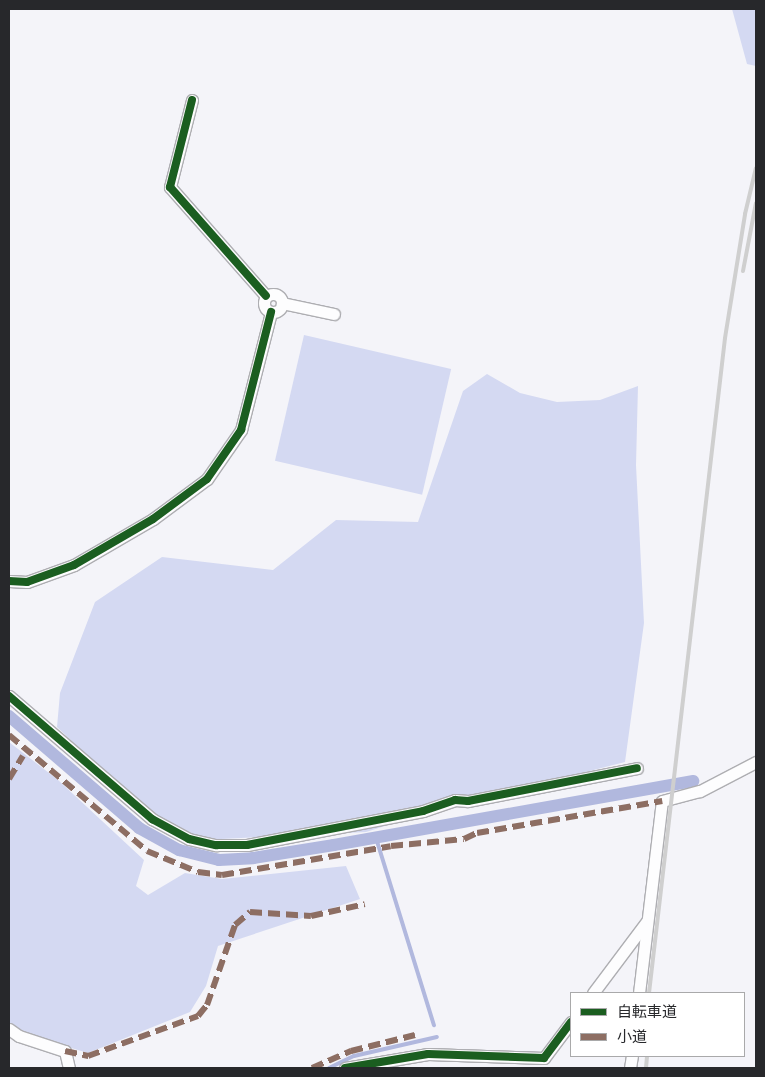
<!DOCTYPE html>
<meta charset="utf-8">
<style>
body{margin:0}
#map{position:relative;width:765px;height:1077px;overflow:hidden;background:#f4f4f9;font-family:"Titillium Web","Noto Sans JP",sans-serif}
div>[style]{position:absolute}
.green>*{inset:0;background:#d4d9f2;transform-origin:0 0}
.stream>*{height:4px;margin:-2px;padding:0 2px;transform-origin:2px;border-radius:2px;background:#b1b8de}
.canal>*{height:12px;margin:-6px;padding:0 6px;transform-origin:6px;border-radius:6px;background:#b1b8de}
.roads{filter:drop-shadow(1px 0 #aeaeb2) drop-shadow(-1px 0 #aeaeb2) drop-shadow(0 1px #aeaeb2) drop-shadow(0 -1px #aeaeb2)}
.street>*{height:11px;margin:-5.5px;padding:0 5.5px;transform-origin:5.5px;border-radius:5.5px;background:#fdfdfe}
.street>.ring{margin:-5.5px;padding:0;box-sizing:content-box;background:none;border:11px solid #fdfdfe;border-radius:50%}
.rail>*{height:4px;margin:-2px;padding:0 2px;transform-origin:2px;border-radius:2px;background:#cfcfcf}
.quiet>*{height:6px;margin-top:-3px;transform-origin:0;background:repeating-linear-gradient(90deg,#8d6e63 0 12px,transparent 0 18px)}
.cycleway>*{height:8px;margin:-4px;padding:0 4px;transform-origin:4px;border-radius:4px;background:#1b5e20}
span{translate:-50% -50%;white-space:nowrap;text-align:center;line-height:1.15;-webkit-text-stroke:5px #fff;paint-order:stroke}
.frame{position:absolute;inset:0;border:10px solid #27282b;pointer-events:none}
.legend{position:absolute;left:570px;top:992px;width:175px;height:65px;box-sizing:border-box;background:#fff;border:1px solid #a9a9aa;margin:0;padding:6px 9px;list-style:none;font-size:15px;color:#27282b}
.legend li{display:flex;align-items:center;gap:10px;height:25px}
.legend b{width:25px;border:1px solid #a9a9aa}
</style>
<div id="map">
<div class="green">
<div style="clip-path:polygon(732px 9px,756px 9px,756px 66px,747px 64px)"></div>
<div style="left:304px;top:335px;width:151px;height:129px;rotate:13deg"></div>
<div style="clip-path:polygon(487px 374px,520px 393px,557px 402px,600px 400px,638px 386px,636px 465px,644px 623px,625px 762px,429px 812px,366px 832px,201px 840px,150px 816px,57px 727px,60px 693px,95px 602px,162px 557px,273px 570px,336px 520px,418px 522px,463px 391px)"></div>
<div style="clip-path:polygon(9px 742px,58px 780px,144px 860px,136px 886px,148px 895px,185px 873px,222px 879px,346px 866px,360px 899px,218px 946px,206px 986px,190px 1012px,88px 1053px,21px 1033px,9px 1025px)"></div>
</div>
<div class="stream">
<div style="left:376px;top:838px;width:196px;rotate:72.8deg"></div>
<div style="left:329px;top:1068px;width:28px;rotate:-26deg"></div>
<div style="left:354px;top:1056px;width:85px;rotate:-12.9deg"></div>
</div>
<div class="canal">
<div style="left:9px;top:716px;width:172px;rotate:40.7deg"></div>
<div style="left:139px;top:828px;width:46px;rotate:28.8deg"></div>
<div style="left:179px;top:850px;width:41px;rotate:14deg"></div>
<div style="left:219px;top:860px;width:34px;rotate:-3deg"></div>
<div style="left:253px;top:858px;width:82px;rotate:-9.1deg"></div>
<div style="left:334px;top:845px;width:365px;rotate:-10.1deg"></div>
</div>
<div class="roads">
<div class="street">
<div style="left:192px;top:100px;width:90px;rotate:104.2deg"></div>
<div style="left:170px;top:187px;width:145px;rotate:48.6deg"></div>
<div class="ring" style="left:264px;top:294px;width:7px;height:7px"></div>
<div style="left:282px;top:303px;width:53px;rotate:11.9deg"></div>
<div style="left:9px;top:581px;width:18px;rotate:3deg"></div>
<div style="left:27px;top:582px;width:50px;rotate:-19.9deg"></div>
<div style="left:74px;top:565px;width:91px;rotate:-30.2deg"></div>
<div style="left:153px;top:519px;width:67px;rotate:-36.5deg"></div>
<div style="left:207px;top:479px;width:60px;rotate:-55.2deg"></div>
<div style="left:241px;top:430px;width:122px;rotate:-75.7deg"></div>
<div style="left:9px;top:696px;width:189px;rotate:40.7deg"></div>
<div style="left:152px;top:819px;width:42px;rotate:28.4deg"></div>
<div style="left:189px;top:839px;width:28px;rotate:13deg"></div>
<div style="left:216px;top:845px;width:31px"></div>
<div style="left:247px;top:845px;width:179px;rotate:-10.9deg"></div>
<div style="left:423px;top:811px;width:34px;rotate:-19deg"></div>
<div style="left:455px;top:800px;width:13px;rotate:4deg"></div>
<div style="left:468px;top:801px;width:172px;rotate:-11deg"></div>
<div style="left:593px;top:993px;width:90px;rotate:-53.1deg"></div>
<div style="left:639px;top:993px;width:193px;rotate:-83.2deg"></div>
<div style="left:662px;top:801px;width:39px;rotate:-15deg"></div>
<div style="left:700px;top:791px;width:63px;rotate:-27.4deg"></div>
<div style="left:9px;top:1029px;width:12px;rotate:35deg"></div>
<div style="left:19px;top:1036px;width:48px;rotate:18.1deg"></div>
<div style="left:65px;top:1051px;width:17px;rotate:77deg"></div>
<div style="left:345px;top:1068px;width:84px;rotate:-9.6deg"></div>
<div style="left:428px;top:1054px;width:116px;rotate:2deg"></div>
<div style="left:544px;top:1058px;width:45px;rotate:-53.1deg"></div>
<div style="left:630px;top:1068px;width:12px;rotate:-81deg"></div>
</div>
</div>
<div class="rail">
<div style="left:743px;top:271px;width:69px;rotate:-79.2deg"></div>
<div style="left:649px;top:993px;width:659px;rotate:-83.38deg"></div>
<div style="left:725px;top:338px;width:126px;rotate:-80.8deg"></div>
<div style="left:745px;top:214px;width:47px;rotate:-76.6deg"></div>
<div style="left:646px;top:1068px;width:12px;rotate:-85deg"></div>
</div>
<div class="quiet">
<div style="left:9px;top:735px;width:180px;rotate:40deg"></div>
<div style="left:147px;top:851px;width:55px;rotate:22.4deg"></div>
<div style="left:198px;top:872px;width:24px;rotate:7deg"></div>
<div style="left:222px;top:875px;width:171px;rotate:-9.7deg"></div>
<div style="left:391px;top:846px;width:73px;rotate:-5.5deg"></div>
<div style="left:464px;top:839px;width:14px;rotate:-25deg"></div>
<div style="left:477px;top:833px;width:188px;rotate:-9.8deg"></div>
<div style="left:9px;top:779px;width:27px;rotate:-59deg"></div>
<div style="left:65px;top:1051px;width:24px;rotate:12deg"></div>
<div style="left:88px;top:1056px;width:117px;rotate:-20deg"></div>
<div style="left:198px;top:1016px;width:14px;rotate:-51deg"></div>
<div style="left:207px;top:1005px;width:85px;rotate:-70.7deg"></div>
<div style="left:235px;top:925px;width:20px;rotate:-41deg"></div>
<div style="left:250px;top:912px;width:61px;rotate:3.8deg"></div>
<div style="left:311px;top:916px;width:55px;rotate:-12.5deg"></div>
<div style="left:312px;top:1068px;width:43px;rotate:-23.6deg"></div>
<div style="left:351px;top:1051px;width:66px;rotate:-14deg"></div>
</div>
<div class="cycleway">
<div style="left:192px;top:100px;width:90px;rotate:104.2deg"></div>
<div style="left:170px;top:187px;width:145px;rotate:48.6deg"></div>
<div style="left:9px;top:581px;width:18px;rotate:3deg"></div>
<div style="left:27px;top:582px;width:50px;rotate:-19.9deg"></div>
<div style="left:74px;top:565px;width:91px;rotate:-30.2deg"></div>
<div style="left:153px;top:519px;width:67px;rotate:-36.5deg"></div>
<div style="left:207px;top:479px;width:60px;rotate:-55.2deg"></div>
<div style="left:241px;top:430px;width:122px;rotate:-75.7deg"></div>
<div style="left:9px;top:696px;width:189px;rotate:40.7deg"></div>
<div style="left:152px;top:819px;width:42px;rotate:28.4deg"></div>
<div style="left:189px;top:839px;width:28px;rotate:13deg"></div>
<div style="left:216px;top:845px;width:31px"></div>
<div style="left:247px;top:845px;width:179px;rotate:-10.9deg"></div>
<div style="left:423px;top:811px;width:34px;rotate:-19deg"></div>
<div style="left:455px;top:800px;width:13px;rotate:4deg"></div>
<div style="left:468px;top:801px;width:172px;rotate:-11deg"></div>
<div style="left:345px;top:1068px;width:84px;rotate:-9.6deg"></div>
<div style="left:428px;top:1054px;width:116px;rotate:2deg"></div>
<div style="left:544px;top:1058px;width:45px;rotate:-53.1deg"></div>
</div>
<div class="frame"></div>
<ul class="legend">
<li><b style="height:6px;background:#1b5e20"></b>自転車道</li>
<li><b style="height:6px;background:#8d6e63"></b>小道</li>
</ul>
</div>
